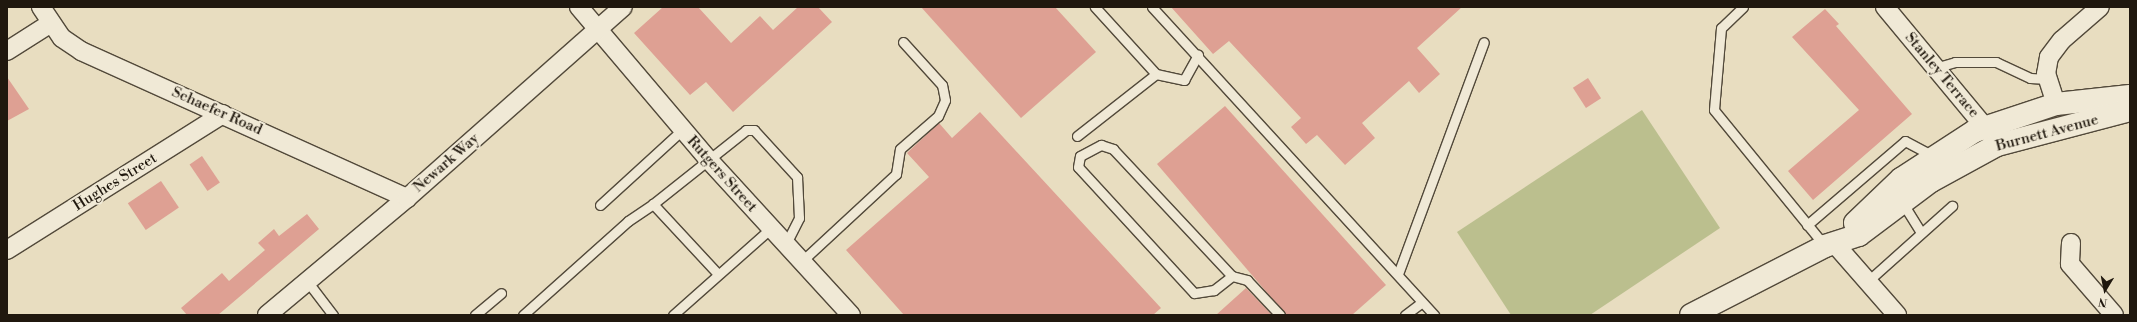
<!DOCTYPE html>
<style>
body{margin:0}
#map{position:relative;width:2137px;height:322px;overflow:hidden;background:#e8ddc0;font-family:"Libre Bodoni",serif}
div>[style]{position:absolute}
.green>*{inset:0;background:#bbbf8e}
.building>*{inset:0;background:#dea093;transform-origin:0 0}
.roads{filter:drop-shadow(1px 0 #52493a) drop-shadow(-1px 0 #52493a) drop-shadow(0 1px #52493a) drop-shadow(0 -1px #52493a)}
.lane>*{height:9px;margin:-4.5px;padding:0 4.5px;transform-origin:4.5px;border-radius:4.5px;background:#f0e9d6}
.street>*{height:18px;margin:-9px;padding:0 9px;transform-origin:9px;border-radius:9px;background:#f0e9d6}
.secondary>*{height:22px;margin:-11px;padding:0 11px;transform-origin:11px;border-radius:11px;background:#f0e9d6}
span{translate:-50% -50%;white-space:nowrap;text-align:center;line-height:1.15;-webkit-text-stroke:4px #f0e9d6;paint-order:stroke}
.street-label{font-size:15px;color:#20180e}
.frame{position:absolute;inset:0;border:8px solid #20180e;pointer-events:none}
.north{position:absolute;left:2085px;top:270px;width:40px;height:40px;-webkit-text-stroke:3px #f0e9d6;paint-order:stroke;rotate:190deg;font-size:11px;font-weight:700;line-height:16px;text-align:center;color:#20180e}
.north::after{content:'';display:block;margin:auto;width:14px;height:18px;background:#20180e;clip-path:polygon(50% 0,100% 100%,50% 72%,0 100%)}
</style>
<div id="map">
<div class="green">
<div style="clip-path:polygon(1642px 110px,1720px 228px,1590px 315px,1511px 315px,1457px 232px)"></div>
</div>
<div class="building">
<div style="clip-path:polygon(663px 7px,698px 7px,731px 43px,760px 16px,773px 30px,798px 7px,818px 7px,832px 22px,733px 112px,706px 82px,690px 95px,634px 33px)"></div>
<div style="clip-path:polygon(921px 7px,1055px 7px,1096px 52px,1021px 118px)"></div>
<div style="clip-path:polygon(1171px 7px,1462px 7px,1417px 48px,1440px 74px,1419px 93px,1409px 81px,1362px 123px,1375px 138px,1345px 165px,1317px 135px,1306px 144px,1291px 127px,1301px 118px,1229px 41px,1213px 54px)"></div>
<div style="clip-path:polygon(1825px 9px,1839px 24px,1836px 26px,1912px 114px,1813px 200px,1788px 171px,1859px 110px,1792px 37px)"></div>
<div style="clip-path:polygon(7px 77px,29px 109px,7px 121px)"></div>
<div style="left:1588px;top:78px;width:24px;height:18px;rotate:57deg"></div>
<div style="clip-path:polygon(1225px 106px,1386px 285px,1352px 315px,1286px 315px,1157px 164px)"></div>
<div style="clip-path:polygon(980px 112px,1161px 308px,1153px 315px,904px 315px,846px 250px,929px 177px,907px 153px,939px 123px,952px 138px)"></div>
<div style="left:202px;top:156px;width:32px;height:15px;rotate:56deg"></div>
<div style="left:161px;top:181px;width:32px;height:40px;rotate:56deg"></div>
<div style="clip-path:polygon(307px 214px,319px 229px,218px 315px,187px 315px,181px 308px,222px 273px,229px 281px,265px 250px,258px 243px,274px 229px,279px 236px)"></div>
<div style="clip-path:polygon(1246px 288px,1272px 315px,1216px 315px)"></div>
</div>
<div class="roads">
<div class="lane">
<div style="left:1152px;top:7px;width:418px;rotate:47.5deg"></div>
<div style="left:1743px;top:7px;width:30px;rotate:136deg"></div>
<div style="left:1721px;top:28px;width:82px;rotate:94.9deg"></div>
<div style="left:1714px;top:110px;width:176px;rotate:50.8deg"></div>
<div style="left:1938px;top:67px;width:18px;rotate:-16deg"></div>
<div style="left:1955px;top:62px;width:41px"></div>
<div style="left:1996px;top:62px;width:38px;rotate:25deg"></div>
<div style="left:2030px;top:78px;width:18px;rotate:3deg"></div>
<div style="left:1156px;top:74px;width:29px;rotate:12deg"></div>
<div style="left:1184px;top:80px;width:29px;rotate:-61deg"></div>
<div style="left:1077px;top:136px;width:100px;rotate:-38.1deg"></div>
<div style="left:1156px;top:74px;width:91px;rotate:-132.3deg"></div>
<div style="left:1902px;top:202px;width:36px;rotate:58deg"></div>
<div style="left:600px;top:205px;width:111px;rotate:-42.4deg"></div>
<div style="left:1807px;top:225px;width:129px;rotate:-40.6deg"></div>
<div style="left:1905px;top:141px;width:32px;rotate:28deg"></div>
<div style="left:802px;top:261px;width:128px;rotate:-42.8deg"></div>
<div style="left:896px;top:174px;width:25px;rotate:-81deg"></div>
<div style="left:900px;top:149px;width:50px;rotate:-41deg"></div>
<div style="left:938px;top:116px;width:17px;rotate:-66deg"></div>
<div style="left:945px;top:100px;width:15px;rotate:-101deg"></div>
<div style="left:942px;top:85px;width:58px;rotate:-132.2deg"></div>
<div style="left:718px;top:274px;width:96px;rotate:-132.9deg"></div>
<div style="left:653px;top:204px;width:119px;rotate:-38.5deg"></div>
<div style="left:746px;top:130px;width:8px"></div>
<div style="left:754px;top:130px;width:64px;rotate:47.5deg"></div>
<div style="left:797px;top:177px;width:41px;rotate:87.2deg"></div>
<div style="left:799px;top:218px;width:29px;rotate:117deg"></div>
<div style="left:1398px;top:274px;width:247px;rotate:-69.7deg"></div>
<div style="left:1232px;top:276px;width:23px;rotate:142deg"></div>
<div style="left:1214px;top:290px;width:20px;rotate:171deg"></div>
<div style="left:1194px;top:293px;width:171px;rotate:-132.6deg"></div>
<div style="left:1078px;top:167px;width:11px;rotate:-80deg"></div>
<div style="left:1080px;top:156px;width:24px;rotate:-28deg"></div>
<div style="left:1101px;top:145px;width:13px;rotate:18deg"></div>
<div style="left:1113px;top:149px;width:174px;rotate:46.9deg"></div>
<div style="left:1232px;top:276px;width:16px;rotate:15deg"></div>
<div style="left:1247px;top:280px;width:48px;rotate:46.7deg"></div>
<div style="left:307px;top:281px;width:43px;rotate:52.6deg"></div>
<div style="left:1868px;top:281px;width:113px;rotate:-41.8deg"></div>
<div style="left:475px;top:315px;width:34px;rotate:-40deg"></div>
<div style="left:523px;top:315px;width:141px;rotate:-41.8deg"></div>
<div style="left:628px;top:221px;width:30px;rotate:-34deg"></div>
<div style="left:673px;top:315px;width:131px;rotate:-41.6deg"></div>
<div style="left:1405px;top:315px;width:21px;rotate:-37deg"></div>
</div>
<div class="street">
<div style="left:41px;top:7px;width:37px;rotate:56deg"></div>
<div style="left:62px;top:38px;width:23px;rotate:34deg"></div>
<div style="left:81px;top:51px;width:358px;rotate:24.3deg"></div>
<div style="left:579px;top:7px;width:198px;rotate:49.7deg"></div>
<div style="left:707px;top:158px;width:213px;rotate:47.5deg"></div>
<div style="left:1885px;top:7px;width:169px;rotate:50.3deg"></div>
<div style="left:7px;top:51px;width:52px;rotate:-32.5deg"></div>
<div style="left:2056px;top:104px;width:32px;rotate:-108deg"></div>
<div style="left:2046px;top:74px;width:17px;rotate:-80deg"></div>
<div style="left:2049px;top:57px;width:21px;rotate:-53deg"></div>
<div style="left:2062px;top:40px;width:50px;rotate:-41deg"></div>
<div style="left:1834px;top:243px;width:96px;rotate:48.8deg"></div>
<div style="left:2071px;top:243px;width:21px;rotate:93deg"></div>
<div style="left:2070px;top:264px;width:67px;rotate:49.2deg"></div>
<div style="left:7px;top:250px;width:255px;rotate:-32.2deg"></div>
<div style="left:267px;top:315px;width:182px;rotate:-39.9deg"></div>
<div style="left:407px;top:198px;width:288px;rotate:-41.5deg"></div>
</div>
<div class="secondary">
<div style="left:1855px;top:223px;width:64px;rotate:-43.7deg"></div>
<div style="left:1901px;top:179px;width:88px;rotate:-33deg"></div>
<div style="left:1975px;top:131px;width:85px;rotate:-18.4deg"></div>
<div style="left:2056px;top:104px;width:74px;rotate:-6.2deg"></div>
<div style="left:1691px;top:315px;width:151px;rotate:-27.2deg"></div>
<div style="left:1825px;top:246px;width:36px;rotate:-18deg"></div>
<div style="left:1859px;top:235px;width:90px;rotate:-36.9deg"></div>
<div style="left:1931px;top:181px;width:75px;rotate:-28.6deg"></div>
<div style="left:1997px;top:145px;width:138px;rotate:-14.7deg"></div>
</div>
</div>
<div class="street-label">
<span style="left:1942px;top:75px;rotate:50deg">Stanley Terrace</span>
<span style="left:217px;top:111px;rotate:24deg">Schaefer Road</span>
<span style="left:2047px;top:133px;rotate:-15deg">Burnett Avenue</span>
<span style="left:446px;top:163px;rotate:-41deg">Newark Way</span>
<span style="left:722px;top:174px;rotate:48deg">Rutgers Street</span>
<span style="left:115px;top:182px;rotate:-32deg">Hughes Street</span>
</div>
<div class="frame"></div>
<div class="north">N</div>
</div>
